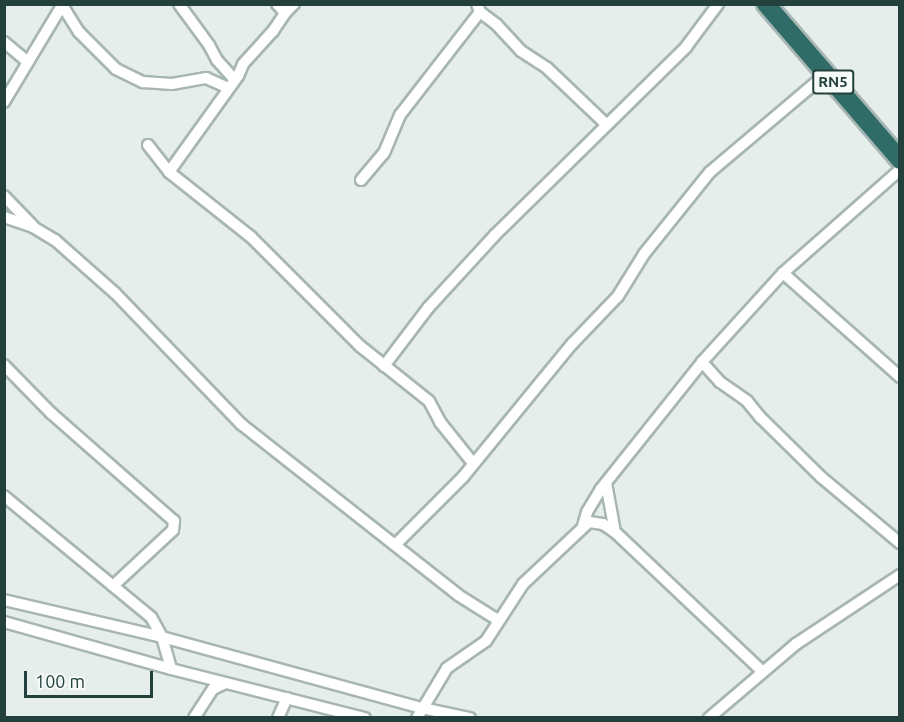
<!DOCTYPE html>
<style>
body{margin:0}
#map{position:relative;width:904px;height:722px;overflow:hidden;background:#e5eeeb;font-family:Ubuntu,sans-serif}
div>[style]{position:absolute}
.roads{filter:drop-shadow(2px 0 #a7b6b3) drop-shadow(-2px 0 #a7b6b3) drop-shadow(0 2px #a7b6b3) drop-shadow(0 -2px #a7b6b3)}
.street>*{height:10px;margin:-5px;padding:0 5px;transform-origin:5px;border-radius:5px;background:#fff}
.highway>*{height:18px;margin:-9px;padding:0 9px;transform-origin:9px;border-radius:9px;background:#306c67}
span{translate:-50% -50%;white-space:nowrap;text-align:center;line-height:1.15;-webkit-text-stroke:4.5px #f6faf9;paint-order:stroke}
.shield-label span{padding:2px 4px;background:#f6faf9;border:2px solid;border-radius:4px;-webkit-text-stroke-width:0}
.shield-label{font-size:15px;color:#24403c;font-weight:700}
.frame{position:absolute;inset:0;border:6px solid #24403c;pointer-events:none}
.scale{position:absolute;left:24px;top:671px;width:129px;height:27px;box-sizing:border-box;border:3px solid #24403c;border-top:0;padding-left:8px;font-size:18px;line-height:21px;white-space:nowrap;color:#24403c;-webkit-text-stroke:4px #f6faf9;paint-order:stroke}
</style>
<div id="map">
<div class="roads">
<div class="street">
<div style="left:179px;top:4px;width:51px;rotate:53.8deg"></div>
<div style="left:209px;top:45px;width:17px;rotate:62deg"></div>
<div style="left:217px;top:60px;width:25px;rotate:48deg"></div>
<div style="left:277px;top:4px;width:12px;rotate:48deg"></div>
<div style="left:285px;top:13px;width:13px;rotate:-45deg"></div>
<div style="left:477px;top:4px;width:9px;rotate:69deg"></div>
<div style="left:480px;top:12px;width:20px;rotate:37deg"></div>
<div style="left:496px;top:24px;width:37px;rotate:47deg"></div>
<div style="left:521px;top:51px;width:31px;rotate:33deg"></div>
<div style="left:547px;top:68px;width:81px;rotate:43.5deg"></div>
<div style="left:62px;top:5px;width:32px;rotate:58deg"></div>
<div style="left:79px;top:32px;width:52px;rotate:45deg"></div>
<div style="left:116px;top:69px;width:30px;rotate:26deg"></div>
<div style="left:143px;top:82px;width:29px;rotate:4deg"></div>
<div style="left:172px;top:84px;width:35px;rotate:-10deg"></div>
<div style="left:206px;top:78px;width:24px;rotate:24deg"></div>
<div style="left:4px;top:42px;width:31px;rotate:40deg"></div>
<div style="left:4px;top:102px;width:114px;rotate:-59deg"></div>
<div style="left:148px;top:145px;width:34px;rotate:52deg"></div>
<div style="left:169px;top:172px;width:105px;rotate:38.4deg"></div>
<div style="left:251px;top:237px;width:154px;rotate:45deg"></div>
<div style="left:360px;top:346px;width:88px;rotate:38.6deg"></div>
<div style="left:429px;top:401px;width:24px;rotate:62deg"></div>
<div style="left:440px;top:422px;width:53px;rotate:51.2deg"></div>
<div style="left:169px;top:172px;width:118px;rotate:-54.3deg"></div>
<div style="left:238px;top:76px;width:13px;rotate:-67deg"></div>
<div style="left:243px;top:64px;width:45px;rotate:-47.7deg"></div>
<div style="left:273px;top:31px;width:22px;rotate:-56deg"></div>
<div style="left:361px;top:180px;width:35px;rotate:-50deg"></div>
<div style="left:384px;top:153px;width:41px;rotate:-67.2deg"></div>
<div style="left:400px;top:115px;width:130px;rotate:-52.2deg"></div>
<div style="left:4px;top:196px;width:42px;rotate:46deg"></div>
<div style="left:4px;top:217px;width:31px;rotate:19deg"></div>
<div style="left:33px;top:227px;width:26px;rotate:31deg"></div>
<div style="left:55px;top:240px;width:80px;rotate:41.5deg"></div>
<div style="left:115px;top:293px;width:182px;rotate:46.1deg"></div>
<div style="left:241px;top:424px;width:276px;rotate:38.2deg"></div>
<div style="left:458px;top:595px;width:47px;rotate:32deg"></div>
<div style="left:783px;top:273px;width:157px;rotate:41.6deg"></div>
<div style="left:702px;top:362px;width:27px;rotate:48deg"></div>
<div style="left:720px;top:382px;width:33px;rotate:35deg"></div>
<div style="left:747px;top:401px;width:21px;rotate:51deg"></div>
<div style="left:760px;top:417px;width:86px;rotate:44.5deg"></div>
<div style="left:821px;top:477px;width:103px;rotate:39.9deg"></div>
<div style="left:4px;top:365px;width:67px;rotate:45.6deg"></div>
<div style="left:51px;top:413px;width:164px;rotate:41.3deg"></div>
<div style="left:174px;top:521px;width:9px;rotate:96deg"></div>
<div style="left:173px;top:530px;width:82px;rotate:137deg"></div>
<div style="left:384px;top:366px;width:73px;rotate:-52.8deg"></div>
<div style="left:428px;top:308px;width:99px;rotate:-47.5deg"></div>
<div style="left:495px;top:235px;width:268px;rotate:-44.5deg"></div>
<div style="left:686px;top:47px;width:54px;rotate:-53.3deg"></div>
<div style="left:606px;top:483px;width:50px;rotate:79.6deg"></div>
<div style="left:4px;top:496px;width:190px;rotate:39.5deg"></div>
<div style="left:151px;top:617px;width:23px;rotate:61deg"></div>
<div style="left:162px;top:637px;width:33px;rotate:74deg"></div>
<div style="left:583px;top:526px;width:15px;rotate:-74deg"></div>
<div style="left:587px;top:512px;width:26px;rotate:-59deg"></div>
<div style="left:600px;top:490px;width:164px;rotate:-51.4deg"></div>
<div style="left:702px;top:362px;width:120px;rotate:-47.7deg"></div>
<div style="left:783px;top:273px;width:156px;rotate:-41.4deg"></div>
<div style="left:395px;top:545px;width:96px;rotate:-45deg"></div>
<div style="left:463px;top:477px;width:172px;rotate:-50.7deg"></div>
<div style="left:572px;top:344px;width:66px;rotate:-46.2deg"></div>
<div style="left:618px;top:296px;width:49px;rotate:-58.2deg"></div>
<div style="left:644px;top:254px;width:105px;rotate:-51.2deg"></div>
<div style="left:710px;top:172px;width:152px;rotate:-40.2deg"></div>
<div style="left:4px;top:600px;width:162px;rotate:13.2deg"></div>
<div style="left:162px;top:637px;width:270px;rotate:15.3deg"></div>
<div style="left:422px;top:708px;width:49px;rotate:11.8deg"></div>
<div style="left:4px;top:622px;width:173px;rotate:15.7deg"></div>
<div style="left:171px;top:669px;width:200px;rotate:14.2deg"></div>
<div style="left:194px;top:718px;width:35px;rotate:-57deg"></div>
<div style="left:213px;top:689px;width:14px;rotate:-25deg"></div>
<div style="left:278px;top:718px;width:22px;rotate:-66deg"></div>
<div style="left:417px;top:718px;width:58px;rotate:-59deg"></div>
<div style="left:447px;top:668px;width:47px;rotate:-34.7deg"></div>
<div style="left:486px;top:641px;width:68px;rotate:-57deg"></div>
<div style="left:523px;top:584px;width:91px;rotate:-43.2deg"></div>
<div style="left:589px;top:522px;width:14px;rotate:8deg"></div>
<div style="left:603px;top:524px;width:14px;rotate:34deg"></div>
<div style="left:615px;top:532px;width:202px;rotate:43.4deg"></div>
<div style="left:709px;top:718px;width:114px;rotate:-40.4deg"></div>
<div style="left:796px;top:644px;width:125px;rotate:-33.6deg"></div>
</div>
<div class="highway">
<div style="left:766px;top:4px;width:206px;rotate:49.3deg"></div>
</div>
</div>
<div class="shield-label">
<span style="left:833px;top:82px">RN5</span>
</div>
<div class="frame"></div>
<div class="scale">100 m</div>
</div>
